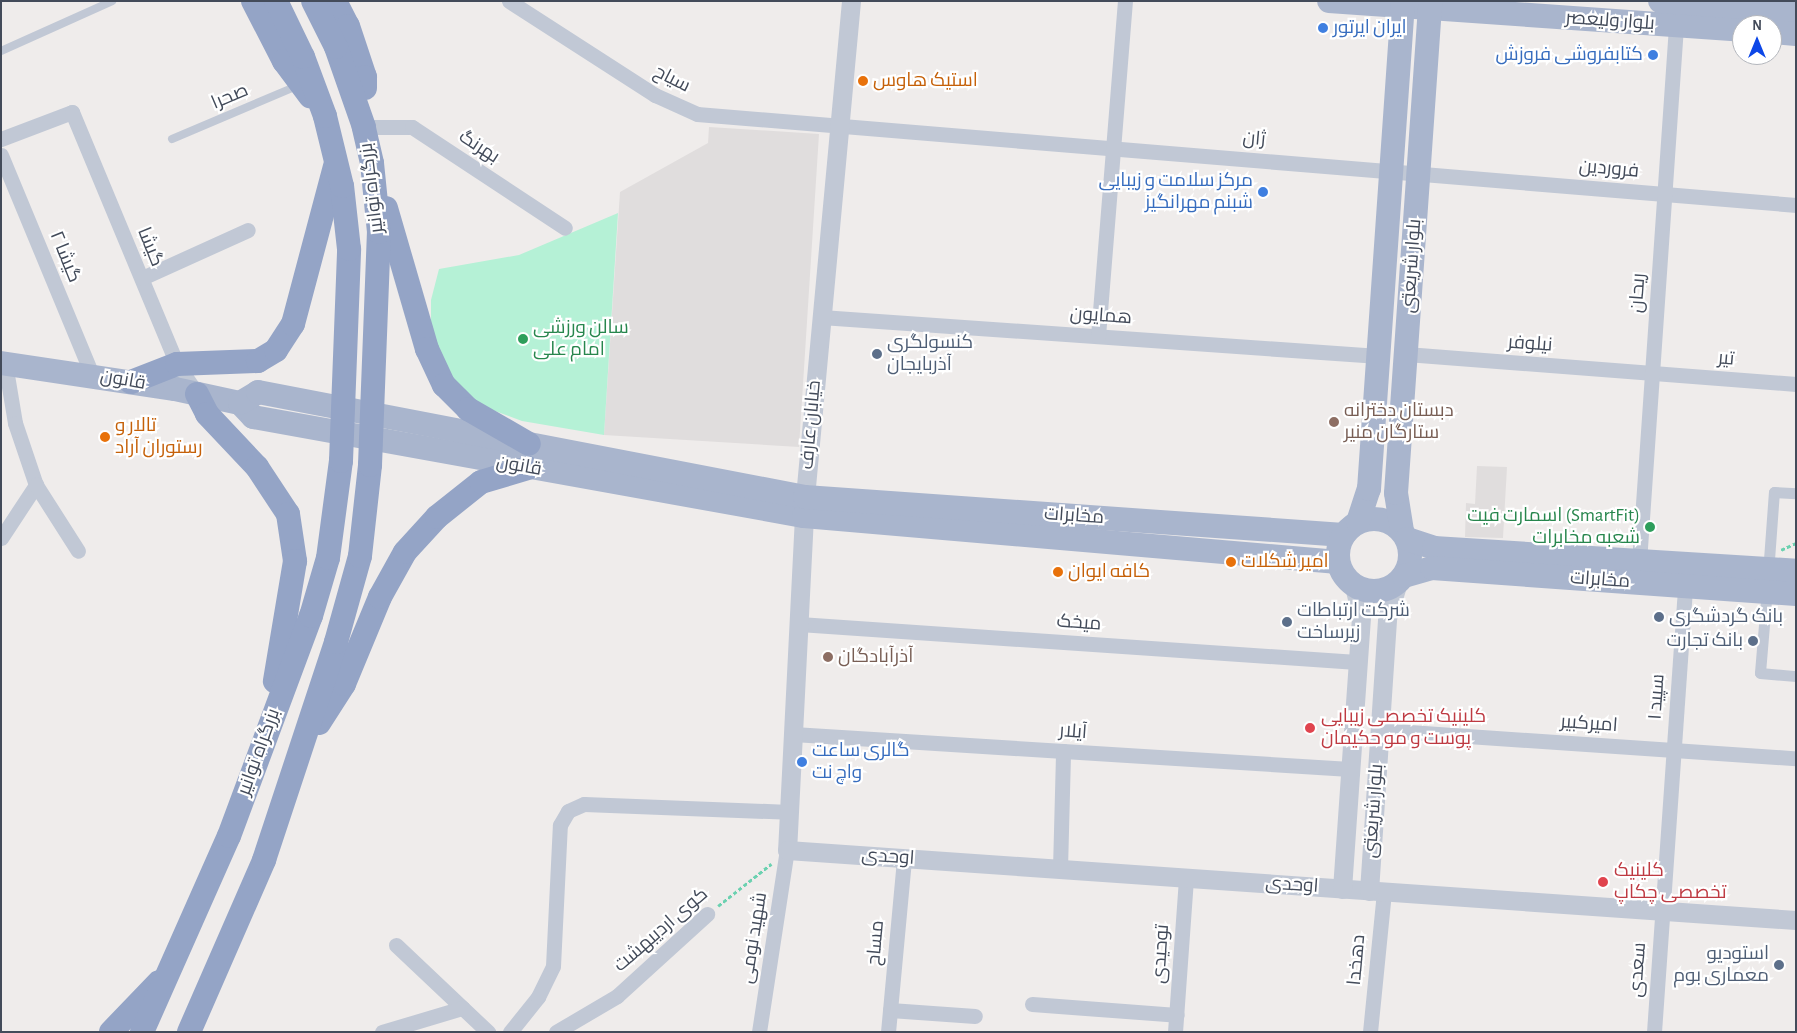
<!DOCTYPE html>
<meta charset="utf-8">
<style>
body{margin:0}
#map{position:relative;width:1797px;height:1033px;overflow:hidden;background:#efeceb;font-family:"Alegreya Sans",Cairo,sans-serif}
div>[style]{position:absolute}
.education>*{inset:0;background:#e0dddd}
.green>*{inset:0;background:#b5f1d6}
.path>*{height:2.5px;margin-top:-1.25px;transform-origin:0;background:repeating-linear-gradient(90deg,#6bd1b0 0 4px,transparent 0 6.5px)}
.service>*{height:8px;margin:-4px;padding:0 4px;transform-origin:4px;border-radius:4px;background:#c1c8d5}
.pedestrian>*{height:11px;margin:-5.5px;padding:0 5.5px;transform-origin:5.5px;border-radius:5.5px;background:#c1c8d5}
.minor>*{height:15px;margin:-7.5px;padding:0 7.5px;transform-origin:7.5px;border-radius:7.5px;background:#c1c8d5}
.tertiary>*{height:19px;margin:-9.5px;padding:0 9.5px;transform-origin:9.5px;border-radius:9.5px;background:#c1c8d5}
.primary>*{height:24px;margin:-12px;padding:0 12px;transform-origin:12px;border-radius:12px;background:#a9b5cd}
.primary>.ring{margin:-12px;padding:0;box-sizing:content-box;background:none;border:24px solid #a9b5cd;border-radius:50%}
.trunk>*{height:24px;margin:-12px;padding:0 12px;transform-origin:12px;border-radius:12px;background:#94a4c6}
.dots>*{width:14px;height:14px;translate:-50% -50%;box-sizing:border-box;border:2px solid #fff;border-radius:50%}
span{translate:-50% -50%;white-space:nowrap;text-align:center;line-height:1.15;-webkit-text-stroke:4.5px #fff;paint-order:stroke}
.street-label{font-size:19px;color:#434b5a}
.shop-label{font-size:19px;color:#366cbe}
.left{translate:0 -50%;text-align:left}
.right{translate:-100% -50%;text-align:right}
.food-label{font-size:19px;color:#c56008}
.leisure-label{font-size:19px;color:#27864d}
.service-label{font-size:19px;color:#4e5e75}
.education-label{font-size:19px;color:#785e54}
.health-label{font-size:19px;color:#be3a42}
.frame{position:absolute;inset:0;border:2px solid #434b5a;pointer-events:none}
.north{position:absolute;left:1732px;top:15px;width:50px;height:50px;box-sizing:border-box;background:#fff;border:1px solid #b4b7bd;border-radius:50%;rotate:0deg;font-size:14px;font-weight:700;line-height:20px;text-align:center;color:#434b5a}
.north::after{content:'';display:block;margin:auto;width:18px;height:22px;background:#0d47e7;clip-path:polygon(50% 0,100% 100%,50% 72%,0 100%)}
</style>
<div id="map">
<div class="education">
<div style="clip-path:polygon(709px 127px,819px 134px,799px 447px,604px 435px,620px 192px,708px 143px)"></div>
<div style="clip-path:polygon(1477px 466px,1507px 467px,1503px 538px,1465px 537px,1466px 503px,1475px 504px)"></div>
</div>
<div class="green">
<div style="clip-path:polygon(618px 213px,604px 435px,522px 421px,484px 407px,455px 383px,439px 356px,431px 322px,431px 300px,439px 269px,519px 255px)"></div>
</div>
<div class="path">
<div style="left:1781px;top:550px;width:17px;rotate:-25deg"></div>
<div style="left:718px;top:906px;width:68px;rotate:-38.4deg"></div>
</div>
<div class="service">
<div style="left:1px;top:51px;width:122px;rotate:-24.2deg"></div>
<div style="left:172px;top:139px;width:138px;rotate:-23deg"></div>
</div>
<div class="pedestrian">
<div style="left:1768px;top:573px;width:81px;rotate:-85.8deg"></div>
<div style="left:1774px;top:492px;width:22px;rotate:3deg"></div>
<div style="left:1767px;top:589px;width:84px;rotate:94.8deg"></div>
<div style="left:1760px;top:673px;width:36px;rotate:5deg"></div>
</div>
<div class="minor">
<div style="left:509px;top:1px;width:174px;rotate:32.8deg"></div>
<div style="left:655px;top:95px;width:46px;rotate:24.3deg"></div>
<div style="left:697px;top:114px;width:1103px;rotate:4.73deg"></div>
<div style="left:364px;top:127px;width:48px"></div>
<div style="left:412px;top:127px;width:183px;rotate:33.4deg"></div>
<div style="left:1px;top:139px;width:76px;rotate:-20.8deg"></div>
<div style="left:72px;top:112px;width:273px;rotate:67.4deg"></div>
<div style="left:177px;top:364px;width:36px;rotate:56deg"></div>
<div style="left:1px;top:155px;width:238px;rotate:67.5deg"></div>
<div style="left:142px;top:278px;width:116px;rotate:-24.4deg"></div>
<div style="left:821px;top:317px;width:559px;rotate:4deg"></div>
<div style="left:1098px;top:336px;width:336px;rotate:-85.4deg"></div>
<div style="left:1406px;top:354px;width:391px;rotate:4.4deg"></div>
<div style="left:5px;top:363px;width:61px;rotate:80.5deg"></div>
<div style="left:15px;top:423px;width:65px;rotate:71.3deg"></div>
<div style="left:1px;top:538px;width:64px;rotate:-56.6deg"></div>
<div style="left:36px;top:485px;width:78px;rotate:57.5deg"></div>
<div style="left:1639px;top:562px;width:537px;rotate:-86.05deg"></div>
<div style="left:799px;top:624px;width:559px;rotate:3.9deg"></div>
<div style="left:1380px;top:730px;width:417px;rotate:3.9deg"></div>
<div style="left:793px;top:734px;width:558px;rotate:3.6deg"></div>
<div style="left:1060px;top:869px;width:118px;rotate:-88.5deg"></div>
<div style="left:396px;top:945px;width:127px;rotate:43.4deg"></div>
<div style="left:1032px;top:1004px;width:145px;rotate:4.3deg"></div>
<div style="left:890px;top:1010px;width:85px;rotate:4deg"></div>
<div style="left:382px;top:1032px;width:84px;rotate:-16.7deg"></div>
<div style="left:510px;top:1032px;width:45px;rotate:-51.3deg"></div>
<div style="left:538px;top:997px;width:34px;rotate:-64deg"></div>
<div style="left:553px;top:966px;width:141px;rotate:-87.2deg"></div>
<div style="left:560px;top:825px;width:16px;rotate:-60deg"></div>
<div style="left:568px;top:811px;width:17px;rotate:-24deg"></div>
<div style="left:584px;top:804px;width:205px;rotate:2.2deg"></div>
<div style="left:556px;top:1032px;width:71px;rotate:-30.5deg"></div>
<div style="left:617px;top:996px;width:122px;rotate:-42.3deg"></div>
<div style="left:759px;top:1032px;width:184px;rotate:-81.3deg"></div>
<div style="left:888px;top:1032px;width:175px;rotate:-84.7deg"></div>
<div style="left:1175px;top:1032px;width:154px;rotate:-85.9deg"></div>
<div style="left:1370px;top:1032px;width:141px;rotate:-84.3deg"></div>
<div style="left:1654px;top:1032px;width:447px;rotate:-86deg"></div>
</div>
<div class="tertiary">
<div style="left:805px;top:497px;width:498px;rotate:-84.7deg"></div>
<div style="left:804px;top:516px;width:334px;rotate:92.9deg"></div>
<div style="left:787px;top:850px;width:1011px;rotate:3.97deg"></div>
<div style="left:1342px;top:889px;width:274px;rotate:-86deg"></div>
<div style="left:1361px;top:616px;width:32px;rotate:-103deg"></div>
<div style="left:1369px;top:891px;width:274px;rotate:-86.2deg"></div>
<div style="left:1387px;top:618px;width:37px;rotate:-73deg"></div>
</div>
<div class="primary">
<div style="left:1329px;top:1px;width:414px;rotate:4deg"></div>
<div style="left:1660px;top:1px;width:136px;rotate:4.2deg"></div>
<div style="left:1772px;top:32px;width:24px;rotate:5deg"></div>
<div style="left:1px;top:363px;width:176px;rotate:8.5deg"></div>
<div style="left:175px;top:389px;width:66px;rotate:12.2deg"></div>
<div style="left:240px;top:403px;width:19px;rotate:47deg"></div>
<div style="left:253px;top:417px;width:560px;rotate:10.19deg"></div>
<div style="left:804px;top:516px;width:536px;rotate:4.92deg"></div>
<div style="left:240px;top:403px;width:21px;rotate:-31deg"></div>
<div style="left:258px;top:392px;width:557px;rotate:10.87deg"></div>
<div style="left:805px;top:497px;width:540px;rotate:4.03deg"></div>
<div class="ring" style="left:1338px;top:519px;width:48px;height:48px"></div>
<div style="left:1358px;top:522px;width:35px;rotate:-72deg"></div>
<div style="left:1369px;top:489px;width:489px;rotate:-86deg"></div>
<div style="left:1402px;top:531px;width:38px;rotate:-99deg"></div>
<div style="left:1396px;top:493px;width:493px;rotate:-86deg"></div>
<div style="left:1407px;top:539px;width:28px;rotate:18deg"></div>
<div style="left:1434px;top:548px;width:363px;rotate:3.6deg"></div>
<div style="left:1404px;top:576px;width:29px;rotate:-16deg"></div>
<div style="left:1432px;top:568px;width:365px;rotate:4.1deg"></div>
</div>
<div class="trunk">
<div style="left:253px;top:1px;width:68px;rotate:62.7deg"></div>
<div style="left:284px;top:61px;width:44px;rotate:53.4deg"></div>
<div style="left:335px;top:1px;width:28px;rotate:63deg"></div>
<div style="left:348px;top:26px;width:54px;rotate:71.6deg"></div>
<div style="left:365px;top:77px;width:11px;rotate:90deg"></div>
<div style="left:386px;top:208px;width:147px;rotate:73.8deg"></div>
<div style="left:427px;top:349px;width:40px;rotate:65deg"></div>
<div style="left:444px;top:385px;width:34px;rotate:45deg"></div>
<div style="left:468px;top:409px;width:70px;rotate:29.8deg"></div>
<div style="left:131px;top:382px;width:49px;rotate:-21.4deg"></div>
<div style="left:177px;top:364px;width:81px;rotate:-2.1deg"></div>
<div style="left:258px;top:361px;width:21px;rotate:-31deg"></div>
<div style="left:276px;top:350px;width:31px;rotate:-57deg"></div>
<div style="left:293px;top:324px;width:163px;rotate:-75.1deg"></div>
<div style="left:197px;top:394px;width:22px;rotate:63deg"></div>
<div style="left:207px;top:414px;width:73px;rotate:46.7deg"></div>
<div style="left:257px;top:467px;width:56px;rotate:56.6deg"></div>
<div style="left:288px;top:514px;width:48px;rotate:81.5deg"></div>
<div style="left:295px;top:561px;width:122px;rotate:99.5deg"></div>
<div style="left:319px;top:723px;width:46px;rotate:-57.3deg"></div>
<div style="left:344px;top:684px;width:94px;rotate:-67.5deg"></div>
<div style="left:380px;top:597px;width:51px;rotate:-60.9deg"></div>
<div style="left:405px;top:552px;width:47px;rotate:-47.6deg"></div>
<div style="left:437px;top:517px;width:56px;rotate:-38.5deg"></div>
<div style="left:481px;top:482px;width:49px;rotate:-16.6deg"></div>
<div style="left:111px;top:1032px;width:69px;rotate:-46.2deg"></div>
<div style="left:142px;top:1032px;width:214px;rotate:-66.1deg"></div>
<div style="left:229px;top:836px;width:235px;rotate:-69.6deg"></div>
<div style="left:311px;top:616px;width:60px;rotate:-73.7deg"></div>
<div style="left:328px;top:558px;width:98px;rotate:-82.4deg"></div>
<div style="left:341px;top:461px;width:212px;rotate:-87.8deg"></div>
<div style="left:349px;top:249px;width:63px;rotate:-96.3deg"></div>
<div style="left:342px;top:186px;width:72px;rotate:-103.7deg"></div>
<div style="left:325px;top:116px;width:63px;rotate:-110.4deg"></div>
<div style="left:303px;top:57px;width:62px;rotate:-115.7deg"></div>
<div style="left:189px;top:1032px;width:188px;rotate:-66.4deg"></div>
<div style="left:264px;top:860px;width:230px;rotate:-71.7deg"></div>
<div style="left:336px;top:642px;width:89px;rotate:-74.4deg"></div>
<div style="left:360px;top:556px;width:92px;rotate:-83.7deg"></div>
<div style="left:370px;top:465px;width:233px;rotate:-87.8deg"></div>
<div style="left:379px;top:232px;width:69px;rotate:-95.8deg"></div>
<div style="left:372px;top:163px;width:37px;rotate:-103deg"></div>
<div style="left:364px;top:127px;width:85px;rotate:-109.3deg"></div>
<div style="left:336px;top:47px;width:51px;rotate:-116.6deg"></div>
</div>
<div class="dots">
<div style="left:1323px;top:28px;background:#3f7fe0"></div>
<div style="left:1653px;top:55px;background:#3f7fe0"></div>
<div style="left:863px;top:81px;background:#e8710a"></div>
<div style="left:1263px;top:192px;background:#3f7fe0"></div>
<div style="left:523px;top:339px;background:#2e9e5b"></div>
<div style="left:877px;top:354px;background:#5c6f8a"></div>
<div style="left:1334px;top:422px;background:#8d6e63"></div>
<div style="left:105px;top:437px;background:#e8710a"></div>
<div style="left:1650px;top:527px;background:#2e9e5b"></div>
<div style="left:1231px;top:562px;background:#e8710a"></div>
<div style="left:1058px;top:572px;background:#e8710a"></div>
<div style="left:1659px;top:617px;background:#5c6f8a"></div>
<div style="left:1287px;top:622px;background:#5c6f8a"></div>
<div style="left:1753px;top:641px;background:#5c6f8a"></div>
<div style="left:828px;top:657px;background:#8d6e63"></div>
<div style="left:1310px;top:728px;background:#e0444e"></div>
<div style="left:802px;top:762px;background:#3f7fe0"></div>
<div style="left:1603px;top:882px;background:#e0444e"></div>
<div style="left:1779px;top:965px;background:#5c6f8a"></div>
</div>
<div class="street-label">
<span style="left:1610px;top:21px;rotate:4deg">بلوار ولیعصر</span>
<span style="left:672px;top:79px;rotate:27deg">سیاح</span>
<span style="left:230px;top:97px;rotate:-23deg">صحرا</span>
<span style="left:1254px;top:139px;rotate:5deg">ژان</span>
<span style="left:479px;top:147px;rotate:33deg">بهرنگ</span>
<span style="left:1609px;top:169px;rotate:5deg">فروردین</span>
<span style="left:372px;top:188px;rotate:-97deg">بزرگراه توانیر</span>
<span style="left:150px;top:247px;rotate:68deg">گیشا</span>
<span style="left:65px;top:257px;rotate:68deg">گیشا ۲</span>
<span style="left:1412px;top:266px;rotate:-86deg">بلوار شریعتى</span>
<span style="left:1638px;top:293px;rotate:-86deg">ریحان</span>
<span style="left:1101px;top:316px;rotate:4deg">همایون</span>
<span style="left:1530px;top:344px;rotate:4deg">نیلوفر</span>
<span style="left:1726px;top:359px;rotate:5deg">تیر</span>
<span style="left:123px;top:380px;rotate:10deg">قانون</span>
<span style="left:811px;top:425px;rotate:-85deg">خیابان عارف</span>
<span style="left:519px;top:466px;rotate:10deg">قانون</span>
<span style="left:1074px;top:516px;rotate:4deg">مخابرات</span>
<span style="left:1600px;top:580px;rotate:4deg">مخابرات</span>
<span style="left:1079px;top:623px;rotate:4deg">میخک</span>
<span style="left:1657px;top:697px;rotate:-86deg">سپید ۱</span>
<span style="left:1589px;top:724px;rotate:4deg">امیرکبیر</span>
<span style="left:1073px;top:732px;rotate:4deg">آیلار</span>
<span style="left:259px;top:752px;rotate:-70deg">بزرگراه توانیر</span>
<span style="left:1374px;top:811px;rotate:-86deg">بلوار شریعتى</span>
<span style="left:888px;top:857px;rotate:4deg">اوحدی</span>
<span style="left:1292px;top:885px;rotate:4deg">اوحدی</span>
<span style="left:661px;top:930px;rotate:-41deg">کوی اردیبهشت</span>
<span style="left:754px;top:938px;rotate:-81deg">شهید نومی</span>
<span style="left:876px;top:943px;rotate:-85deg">مساح</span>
<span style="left:1161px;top:954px;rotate:-86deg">توحیدی</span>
<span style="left:1357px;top:960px;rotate:-85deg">دهخدا</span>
<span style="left:1638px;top:970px;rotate:-86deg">سعدی</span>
</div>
<div class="shop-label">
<span class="left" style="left:1333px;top:28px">ایران ایرتور</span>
<span class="right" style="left:1643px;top:55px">کتابفروشی فروزش</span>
<span class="right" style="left:1253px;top:192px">مرکز سلامت و زیبایی<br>شبنم مهرانگیز</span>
<span class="left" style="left:812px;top:762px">گالری ساعت<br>واچ نت</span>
</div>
<div class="food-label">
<span class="left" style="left:873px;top:81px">استیک هاوس</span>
<span class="left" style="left:115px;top:437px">تالار و<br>رستوران آراد</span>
<span class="left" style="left:1241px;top:562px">امیر شکلات</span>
<span class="left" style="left:1068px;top:572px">کافه ایوان</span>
</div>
<div class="leisure-label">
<span class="left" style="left:533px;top:339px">سالن ورزشی<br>امام علی</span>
<span class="right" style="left:1640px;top:527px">اسمارت فیت (SmartFit)<br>شعبه مخابرات</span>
</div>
<div class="service-label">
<span class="left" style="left:887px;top:354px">کنسولگری<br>آذربایجان</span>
<span class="left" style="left:1297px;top:622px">شرکت ارتباطات<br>زیرساخت</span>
<span class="left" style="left:1669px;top:617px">بانک گردشگری</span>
<span class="right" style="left:1743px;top:641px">بانک تجارت</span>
<span class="right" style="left:1769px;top:965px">استودیو<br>معماری بوم</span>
</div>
<div class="education-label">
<span class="left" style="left:1344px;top:422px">دبستان دخترانه<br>ستارگان منیر</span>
<span class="left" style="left:838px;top:657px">آذرآبادگان</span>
</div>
<div class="health-label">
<span class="left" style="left:1321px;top:728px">کلینیک تخصصی زیبایی<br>پوست و مو حکیمان</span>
<span class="left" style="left:1614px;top:882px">کلينيک<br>تخصصی چکاپ</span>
</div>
<div class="frame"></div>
<div class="north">N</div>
</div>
